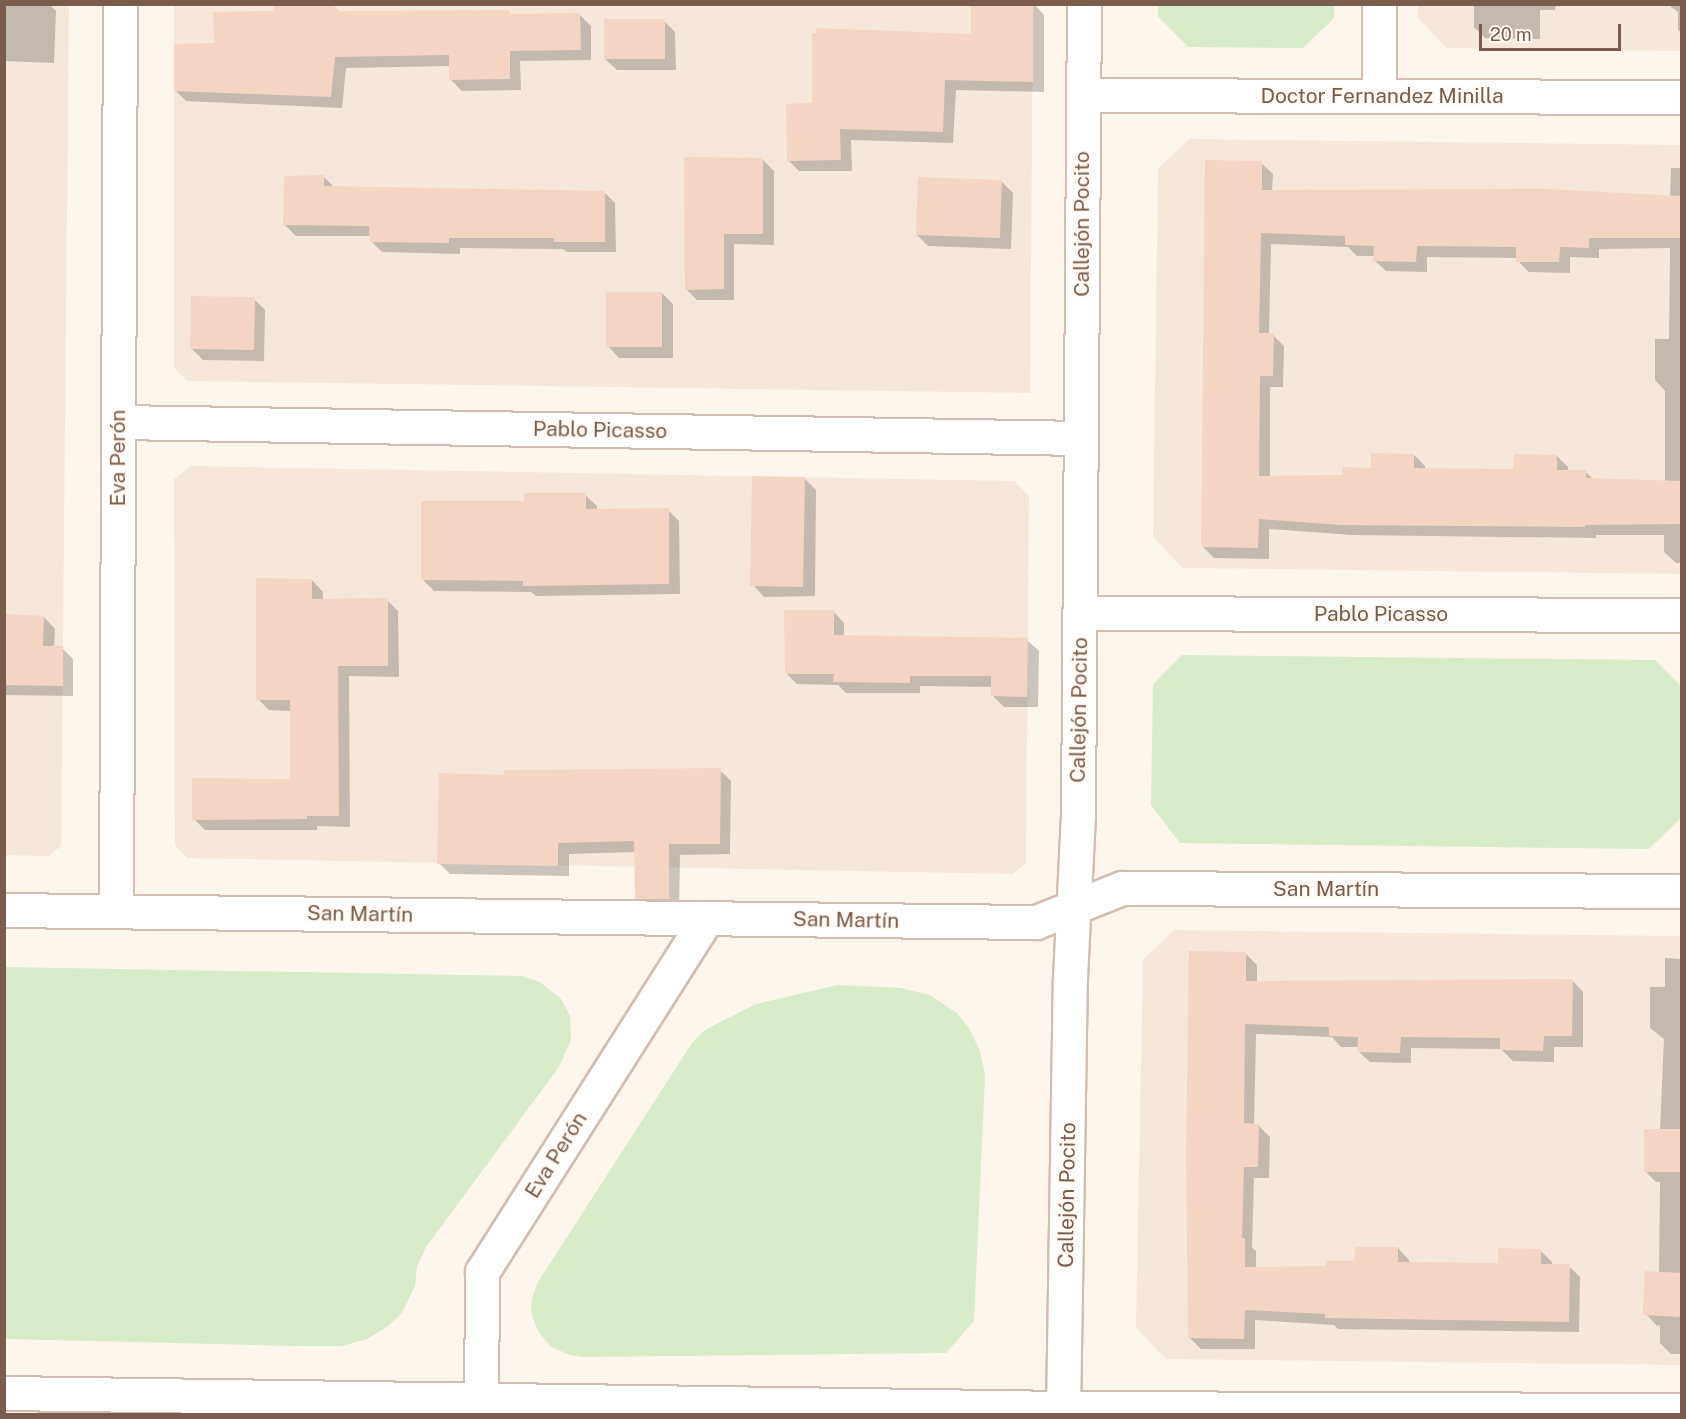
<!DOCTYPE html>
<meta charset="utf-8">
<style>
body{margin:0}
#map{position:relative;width:1686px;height:1419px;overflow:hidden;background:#fdf6ec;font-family:"Public Sans",sans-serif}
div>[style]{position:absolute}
.residential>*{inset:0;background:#f5e8da}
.green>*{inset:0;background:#d8ecc9}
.shadow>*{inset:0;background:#0003}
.building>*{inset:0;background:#f3d5c3;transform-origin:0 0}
.roads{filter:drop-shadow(2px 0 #d1beb0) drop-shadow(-2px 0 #d1beb0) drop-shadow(0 2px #d1beb0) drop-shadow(0 -2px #d1beb0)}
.minor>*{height:33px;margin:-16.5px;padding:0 16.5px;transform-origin:16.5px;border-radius:16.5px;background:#fff}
.tertiary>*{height:33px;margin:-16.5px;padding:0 16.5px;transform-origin:16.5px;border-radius:16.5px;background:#fff}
span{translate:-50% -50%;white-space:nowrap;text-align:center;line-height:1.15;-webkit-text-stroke:4.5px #fffaf3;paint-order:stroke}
.street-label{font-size:21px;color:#7a5c4d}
.frame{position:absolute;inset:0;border:6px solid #7a5c4d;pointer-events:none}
.scale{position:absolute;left:1479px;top:24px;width:142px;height:27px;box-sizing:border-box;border:3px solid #7a5c4d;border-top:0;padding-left:8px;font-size:18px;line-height:21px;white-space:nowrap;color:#7a5c4d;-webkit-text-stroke:4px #fffaf3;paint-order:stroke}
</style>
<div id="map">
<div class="residential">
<div style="clip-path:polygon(5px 5px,69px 5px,61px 846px,49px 856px,5px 855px)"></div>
<div style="clip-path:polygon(174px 5px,1033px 5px,1030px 393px,187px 381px,174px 368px)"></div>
<div style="clip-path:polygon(1418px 5px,1681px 5px,1681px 51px,1447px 48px,1418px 18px)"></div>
<div style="clip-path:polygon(1189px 139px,1681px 145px,1681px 574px,1183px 568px,1153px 537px,1158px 169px)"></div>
<div style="clip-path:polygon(191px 466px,1014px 481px,1029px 496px,1026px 863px,1013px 874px,187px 858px,175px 845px,174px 479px)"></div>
<div style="clip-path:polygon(1174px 930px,1681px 936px,1681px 1365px,1166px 1359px,1136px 1328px,1143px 960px)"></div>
</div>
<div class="green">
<div style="clip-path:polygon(1158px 5px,1334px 5px,1334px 18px,1303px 48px,1188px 47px,1158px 16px)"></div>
<div style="clip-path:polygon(1182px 655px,1655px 660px,1681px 686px,1681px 818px,1649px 849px,1180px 843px,1151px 805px,1153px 684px)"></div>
<div style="clip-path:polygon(5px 967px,521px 976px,540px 982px,561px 999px,570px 1016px,571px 1040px,559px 1067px,426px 1247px,417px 1267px,415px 1286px,402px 1313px,387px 1327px,367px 1339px,342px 1346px,292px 1346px,5px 1339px)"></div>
<div style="clip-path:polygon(838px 985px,901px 988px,930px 995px,957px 1013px,969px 1028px,980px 1051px,985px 1076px,974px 1321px,946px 1353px,584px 1357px,570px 1355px,551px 1347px,538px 1331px,531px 1312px,532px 1298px,538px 1282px,692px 1043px,705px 1030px,756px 1004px)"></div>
</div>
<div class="shadow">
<div style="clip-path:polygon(4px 4px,49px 4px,56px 11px,54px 63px,4px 61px)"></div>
<div style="clip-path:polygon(972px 4px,1034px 4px,1044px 15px,1044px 92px,956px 90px,953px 143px,851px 140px,852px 171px,799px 171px,788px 160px,814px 105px,972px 36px)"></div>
<div style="clip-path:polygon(1474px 4px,1556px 4px,1555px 10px,1540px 10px,1540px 39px,1485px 38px,1474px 27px)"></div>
<div style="clip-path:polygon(1667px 4px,1682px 4px,1682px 33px,1678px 30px,1678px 12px)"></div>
<div style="clip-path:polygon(339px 12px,508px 12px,512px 15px,580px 15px,591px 26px,591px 60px,520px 61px,521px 90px,462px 91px,450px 79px,451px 66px,346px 68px,342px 108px,186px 101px,175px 90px,215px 44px)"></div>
<div style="clip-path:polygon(664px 21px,675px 32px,676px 70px,617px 70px,605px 59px)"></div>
<div style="clip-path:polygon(763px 160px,774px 171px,774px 245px,734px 244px,734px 300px,697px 300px,686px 289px)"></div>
<div style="clip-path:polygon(evenodd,1261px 163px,1273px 174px,1272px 191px,1670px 196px,1671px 168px,1682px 168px,1682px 563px,1676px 563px,1664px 552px,1664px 535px,1596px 535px,1596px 538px,1353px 535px,1269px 529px,1269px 559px,1214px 558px,1202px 546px,1261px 163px,1271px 244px,1348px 247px,1357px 256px,1375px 256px,1374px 260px,1386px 271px,1427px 272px,1427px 257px,1518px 258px,1518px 261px,1529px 272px,1570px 273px,1570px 257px,1599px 258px,1599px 249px,1670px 248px,1669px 339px,1655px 339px,1655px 380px,1665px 391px,1665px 482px,1593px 479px,1585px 471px,1568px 471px,1568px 467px,1557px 456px,1515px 470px,1425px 470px,1425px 466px,1414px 455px,1344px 477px,1270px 477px,1270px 387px,1283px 387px,1284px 346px,1273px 335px,1269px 335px,1271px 244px)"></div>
<div style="clip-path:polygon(324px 177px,335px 188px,604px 192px,615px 203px,616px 252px,567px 252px,563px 249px,460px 248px,460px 254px,382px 252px,371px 241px,371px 236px,296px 236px,284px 224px)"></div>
<div style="clip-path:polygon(1002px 182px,1013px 193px,1011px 249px,928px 246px,917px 235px)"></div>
<div style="clip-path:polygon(662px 293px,673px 304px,673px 358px,619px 358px,608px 346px)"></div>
<div style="clip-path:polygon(254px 299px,265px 310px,264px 361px,203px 360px,192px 349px)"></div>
<div style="clip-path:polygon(805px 479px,816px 490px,815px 596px,764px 597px,753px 585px)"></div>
<div style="clip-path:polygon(585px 495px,597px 506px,597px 510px,668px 510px,679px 521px,680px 594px,536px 596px,531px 592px,434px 591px,422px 579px,525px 502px)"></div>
<div style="clip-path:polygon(312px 580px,323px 592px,323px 600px,387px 600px,398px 611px,399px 677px,349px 676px,350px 827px,317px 826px,317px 830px,205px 830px,194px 819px,291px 780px,291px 711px,269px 710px,258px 699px)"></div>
<div style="clip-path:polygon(833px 611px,844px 623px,844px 637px,1027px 640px,1039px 651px,1038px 707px,1004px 707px,993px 696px,993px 687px,920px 686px,920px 693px,846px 693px,838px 685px,797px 684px,786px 673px)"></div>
<div style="clip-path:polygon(4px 616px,44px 617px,55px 629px,54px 648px,62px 648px,73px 659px,73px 696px,4px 695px)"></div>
<div style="clip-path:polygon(720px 770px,731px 781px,730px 854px,680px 855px,679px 910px,648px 909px,637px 898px,635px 852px,569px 854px,569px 876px,450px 874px,439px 863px,506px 776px)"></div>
<div style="clip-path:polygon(1246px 954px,1257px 965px,1257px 982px,1572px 980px,1583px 992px,1583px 1047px,1554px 1047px,1554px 1062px,1513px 1061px,1501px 1049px,1411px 1048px,1411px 1063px,1370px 1062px,1358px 1051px,1359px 1047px,1341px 1047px,1332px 1037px,1256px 1034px,1254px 1125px,1258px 1125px,1270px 1137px,1269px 1178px,1254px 1178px,1252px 1248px,1256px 1251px,1256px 1268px,1327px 1268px,1356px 1263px,1398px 1248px,1409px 1260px,1409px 1264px,1499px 1264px,1540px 1250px,1552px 1262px,1552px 1266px,1569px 1266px,1580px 1277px,1579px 1332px,1338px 1329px,1334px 1325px,1255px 1320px,1255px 1349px,1201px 1349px,1190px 1338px)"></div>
<div style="clip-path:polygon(1665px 958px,1682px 959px,1682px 1354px,1671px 1354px,1660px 1343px,1660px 1325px,1657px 1326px,1646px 1314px,1659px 1273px,1660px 1182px,1656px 1182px,1645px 1171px,1660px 1130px,1664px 1039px,1650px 1028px,1650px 987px,1665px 987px)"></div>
</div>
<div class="building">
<div style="clip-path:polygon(274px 4px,331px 4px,340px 11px,509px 10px,509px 14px,580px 13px,581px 50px,510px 51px,510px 79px,449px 80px,449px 55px,335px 57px,331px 97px,174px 91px,174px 44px,214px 43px,213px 12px,274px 11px)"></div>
<div style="clip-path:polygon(971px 4px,1033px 4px,1033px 82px,945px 80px,943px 132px,840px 129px,841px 160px,787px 161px,786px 104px,812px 103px,812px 33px,816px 33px,816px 28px,971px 34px)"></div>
<div style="left:604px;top:19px;width:61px;height:40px"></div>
<div style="clip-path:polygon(684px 157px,763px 158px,763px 234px,724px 234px,724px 289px,685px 290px)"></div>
<div style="clip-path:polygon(1205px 160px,1262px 161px,1262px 190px,1547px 189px,1682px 196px,1682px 238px,1589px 238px,1589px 248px,1560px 247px,1559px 262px,1516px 262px,1516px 247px,1417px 246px,1416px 262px,1373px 261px,1374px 246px,1345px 245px,1345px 236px,1261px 233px,1259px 333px,1274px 333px,1273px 376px,1260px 376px,1259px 476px,1342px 475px,1342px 467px,1371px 468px,1371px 453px,1414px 454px,1414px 468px,1513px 469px,1514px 454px,1557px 455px,1557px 470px,1586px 470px,1586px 478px,1682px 481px,1682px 524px,1585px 525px,1585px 527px,1341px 525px,1259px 519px,1258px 548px,1201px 547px)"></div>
<div style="clip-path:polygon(324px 175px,324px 186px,605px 191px,605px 242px,554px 242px,554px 238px,449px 238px,449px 243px,370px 242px,369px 226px,283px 225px,284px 176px)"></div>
<div style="left:918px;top:177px;width:84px;height:58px;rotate:2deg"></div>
<div style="left:606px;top:292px;width:56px;height:55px"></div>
<div style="left:191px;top:296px;width:64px;height:53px;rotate:1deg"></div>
<div style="left:752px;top:476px;width:53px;height:110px;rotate:1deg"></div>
<div style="clip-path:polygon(524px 493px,586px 493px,586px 509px,669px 508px,669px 584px,523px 586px,523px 581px,421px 580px,421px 501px,524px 501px)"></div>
<div style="clip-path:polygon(256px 578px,312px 579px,312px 599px,388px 598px,388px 666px,338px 666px,339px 816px,307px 816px,307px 819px,192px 820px,192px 778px,290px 779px,290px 700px,256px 700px)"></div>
<div style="clip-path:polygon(784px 610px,834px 610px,834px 635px,1028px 638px,1027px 697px,991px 696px,991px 676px,910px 676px,910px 683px,833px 682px,834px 674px,785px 674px)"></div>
<div style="clip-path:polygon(4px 614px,44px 616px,43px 646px,63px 646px,63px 686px,4px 685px)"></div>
<div style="clip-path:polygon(721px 768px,720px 844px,669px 844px,669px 899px,635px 899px,634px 841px,558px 843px,558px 866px,437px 864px,439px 773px,504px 775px,504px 770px)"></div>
<div style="clip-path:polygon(1189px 951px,1246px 952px,1246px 981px,1573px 979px,1572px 1036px,1544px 1036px,1543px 1051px,1500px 1050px,1500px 1038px,1401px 1037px,1400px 1053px,1357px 1052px,1358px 1037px,1329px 1036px,1329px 1027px,1245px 1024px,1244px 1123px,1259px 1124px,1258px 1167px,1244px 1167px,1242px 1238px,1245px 1238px,1245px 1267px,1326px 1266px,1326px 1261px,1354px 1261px,1355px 1247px,1398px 1247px,1398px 1262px,1498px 1263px,1498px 1248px,1541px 1249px,1541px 1264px,1570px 1264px,1569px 1322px,1325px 1318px,1325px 1314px,1245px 1310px,1244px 1339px,1188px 1338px,1186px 1153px)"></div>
<div style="left:1644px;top:1129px;width:38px;height:43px"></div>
<div style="left:1645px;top:1271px;width:37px;height:44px;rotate:3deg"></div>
</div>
<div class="roads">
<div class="minor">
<div style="left:1379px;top:4px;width:92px;rotate:90deg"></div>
<div style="left:1083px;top:95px;width:599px;rotate:0.19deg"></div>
<div style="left:118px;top:422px;width:963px;rotate:0.95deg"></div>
<div style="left:1080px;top:613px;width:602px;rotate:0.19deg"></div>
<div style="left:116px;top:911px;width:907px;rotate:-89.75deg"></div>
<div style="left:4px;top:1393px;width:1059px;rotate:0.81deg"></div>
<div style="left:1063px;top:1408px;width:619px;rotate:0.19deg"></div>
<div style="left:481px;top:1414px;width:142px;rotate:-89.6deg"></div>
<div style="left:482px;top:1272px;width:419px;rotate:-57.6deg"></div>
<div style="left:1063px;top:1414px;width:436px;rotate:-89.1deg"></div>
<div style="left:1070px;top:978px;width:164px;rotate:-87.2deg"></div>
<div style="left:1078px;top:814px;width:810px;rotate:-89.58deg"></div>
</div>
<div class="tertiary">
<div style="left:4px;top:910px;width:1032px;rotate:0.67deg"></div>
<div style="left:1036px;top:922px;width:92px;rotate:-21.6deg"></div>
<div style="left:1122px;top:888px;width:560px;rotate:0.31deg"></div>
</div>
</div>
<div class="street-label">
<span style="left:1382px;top:96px">Doctor Fernandez Minilla</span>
<span style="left:1082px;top:224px;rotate:-90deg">Callejón Pocito</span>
<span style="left:600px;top:430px;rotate:1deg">Pablo Picasso</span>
<span style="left:118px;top:458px;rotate:-90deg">Eva Perón</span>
<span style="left:1381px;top:614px">Pablo Picasso</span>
<span style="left:1079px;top:710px;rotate:-89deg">Callejón Pocito</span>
<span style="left:1326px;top:889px">San Martín</span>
<span style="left:360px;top:914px;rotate:1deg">San Martín</span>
<span style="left:846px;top:920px;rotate:1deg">San Martín</span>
<span style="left:556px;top:1155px;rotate:-58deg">Eva Perón</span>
<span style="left:1067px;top:1195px;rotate:-89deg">Callejón Pocito</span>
</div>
<div class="frame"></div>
<div class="scale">20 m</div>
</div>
